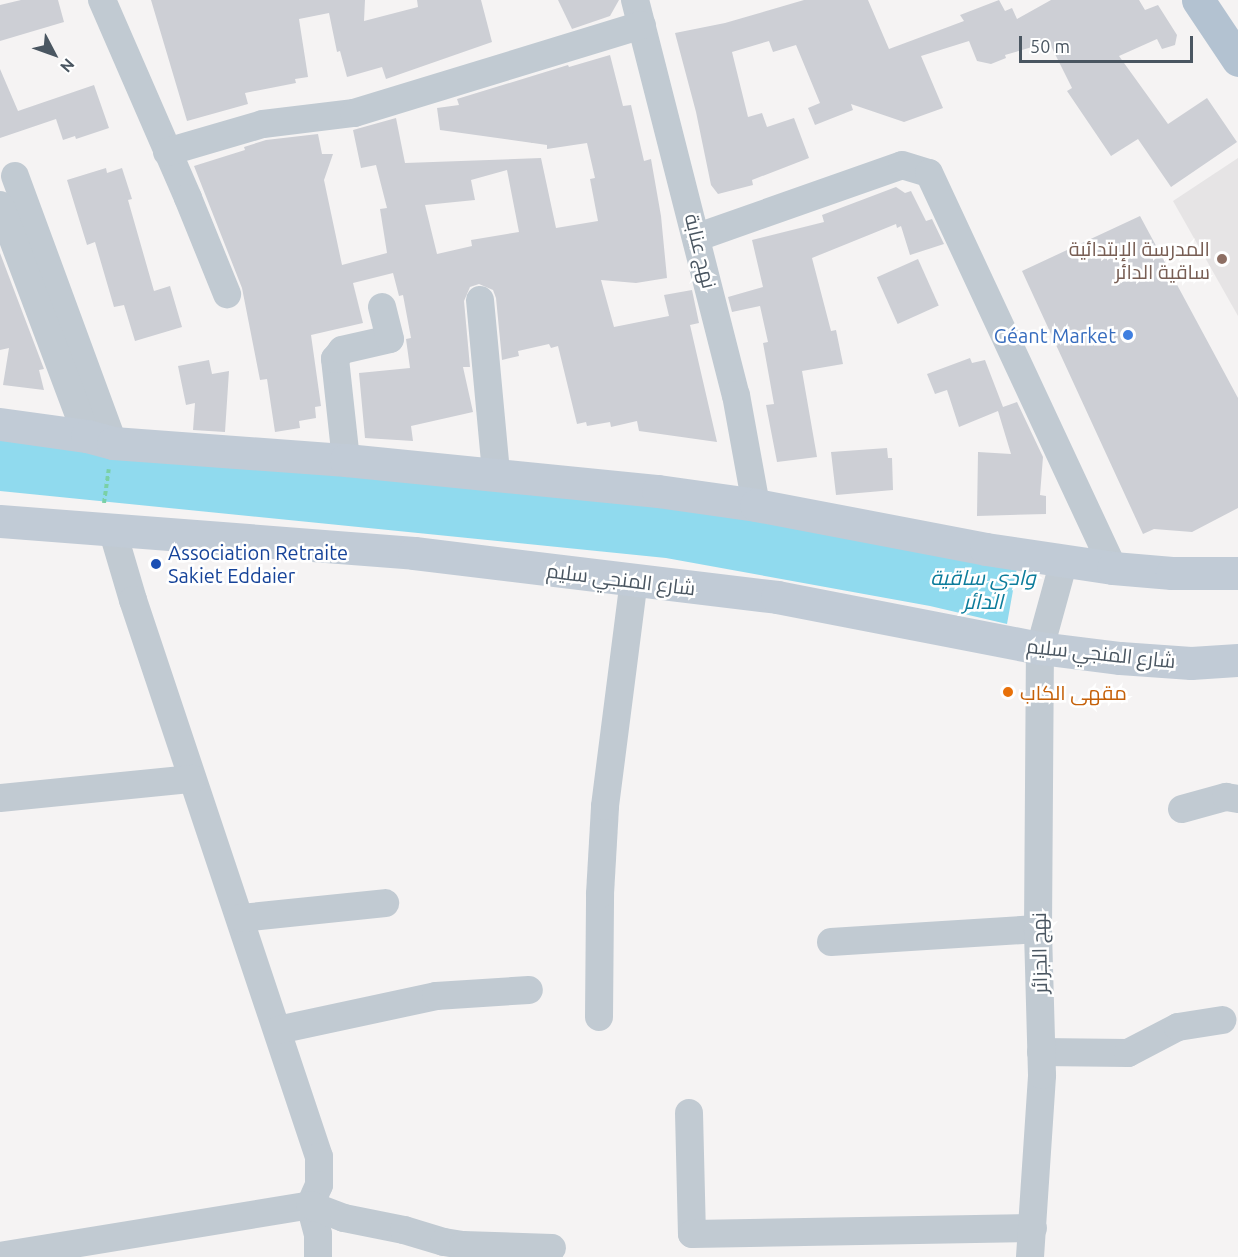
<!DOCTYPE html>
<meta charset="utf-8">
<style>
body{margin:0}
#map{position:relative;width:1238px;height:1257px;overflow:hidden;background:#f5f3f3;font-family:Ubuntu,Cairo,sans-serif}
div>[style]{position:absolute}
.education>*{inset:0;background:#e6e4e5}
.water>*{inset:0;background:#90daee}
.building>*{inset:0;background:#cdcfd5;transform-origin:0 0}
.path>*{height:4px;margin-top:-2px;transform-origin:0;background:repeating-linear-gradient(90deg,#7ad0a6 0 4.5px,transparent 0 7.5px)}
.minor>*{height:28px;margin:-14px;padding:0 14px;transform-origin:14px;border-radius:14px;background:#c1cad2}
.secondary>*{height:33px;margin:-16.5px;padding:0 16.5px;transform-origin:16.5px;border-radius:16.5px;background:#c1cbd6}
.primary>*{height:33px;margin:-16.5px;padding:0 16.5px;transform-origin:16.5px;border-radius:16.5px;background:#b3c2d1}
.dots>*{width:16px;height:16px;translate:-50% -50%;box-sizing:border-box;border:3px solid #fff;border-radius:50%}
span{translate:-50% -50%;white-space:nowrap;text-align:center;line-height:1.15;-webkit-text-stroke:5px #fff;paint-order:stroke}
.education-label{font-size:20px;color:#785e54}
.right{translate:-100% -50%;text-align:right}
.street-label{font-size:20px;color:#4a5661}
.shop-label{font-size:20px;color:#366cbe}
.transit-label{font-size:20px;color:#164399}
.left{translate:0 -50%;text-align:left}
.food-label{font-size:20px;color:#c56008}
.water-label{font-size:21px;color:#0c7c9b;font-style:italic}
.north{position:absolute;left:24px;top:24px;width:60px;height:60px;-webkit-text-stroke:4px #fff;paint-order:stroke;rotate:131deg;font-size:16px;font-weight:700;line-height:24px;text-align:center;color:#4a5661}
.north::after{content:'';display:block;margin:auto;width:21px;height:27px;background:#4a5661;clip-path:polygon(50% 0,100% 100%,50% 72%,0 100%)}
.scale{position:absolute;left:1019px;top:36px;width:174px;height:27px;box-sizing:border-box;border:3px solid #4a5661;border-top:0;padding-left:8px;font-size:18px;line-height:21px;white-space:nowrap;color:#4a5661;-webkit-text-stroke:4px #fff;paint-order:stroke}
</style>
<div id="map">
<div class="education">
<div style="clip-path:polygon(1238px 158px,1238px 316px,1173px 201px)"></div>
</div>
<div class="water">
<div style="clip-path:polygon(0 440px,671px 504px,1017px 568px,1007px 624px,930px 606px,666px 558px,0 491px)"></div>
</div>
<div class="building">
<div style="clip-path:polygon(21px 0,58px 0,64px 22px,0 41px,0 5px)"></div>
<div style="clip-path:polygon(151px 0,365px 0,364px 21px,418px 7px,417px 0,481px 0,492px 42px,386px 79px,382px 67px,347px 77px,340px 51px,337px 52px,329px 13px,299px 19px,308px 77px,295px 79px,296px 83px,245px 93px,248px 104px,187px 121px)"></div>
<div style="clip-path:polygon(558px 0,619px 0,610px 16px,572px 29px)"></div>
<div style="clip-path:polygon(804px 0,868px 0,889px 49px,964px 21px,960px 15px,999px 0,1005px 11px,1012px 8px,1017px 19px,1051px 0,1139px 0,1145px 10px,1158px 5px,1177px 35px,1175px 45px,1162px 49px,1157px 39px,1119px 56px,1168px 124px,1207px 98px,1237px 142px,1171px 187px,1138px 139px,1111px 156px,1067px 91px,1072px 88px,1049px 42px,1005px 55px,1006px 58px,991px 64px,977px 61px,969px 41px,921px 56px,943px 108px,904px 122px,851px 104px,853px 110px,815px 125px,808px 108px,820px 103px,796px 45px,773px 52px,769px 41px,732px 52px,748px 117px,762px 113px,767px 127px,794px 118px,809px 158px,752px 180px,753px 185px,718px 194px,711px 185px,696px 112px,675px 33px,725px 23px)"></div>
<div style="clip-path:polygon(evenodd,610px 55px,623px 106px,631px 105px,644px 161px,651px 159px,661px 216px,667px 278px,636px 283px,601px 280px,614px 327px,669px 316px,664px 295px,692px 290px,699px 323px,690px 325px,717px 442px,639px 431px,637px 421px,611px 427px,610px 422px,587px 426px,586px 422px,577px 424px,558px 346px,551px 348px,549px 344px,518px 351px,519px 356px,502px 360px,496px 298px,493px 290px,479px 284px,470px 287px,464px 301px,470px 367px,463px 367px,473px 412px,411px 426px,413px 441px,365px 438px,359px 373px,410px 368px,406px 339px,411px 338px,403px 295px,399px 296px,393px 273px,353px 283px,363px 323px,311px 335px,321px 406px,315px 407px,316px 418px,299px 421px,300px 428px,275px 432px,267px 379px,260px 380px,242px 288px,194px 166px,245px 150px,244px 147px,266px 140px,318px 134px,322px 154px,333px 154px,324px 180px,342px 265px,387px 253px,380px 209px,387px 208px,376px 165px,361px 168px,353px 130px,396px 118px,405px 163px,541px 158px,556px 228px,598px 221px,590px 179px,595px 178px,587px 143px,547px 149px,547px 145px,440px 130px,437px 108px,459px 105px,457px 99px,568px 65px,569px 67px,610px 55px,507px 170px,519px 232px,471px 240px,472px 246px,437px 254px,425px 205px,475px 200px,471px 180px,507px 170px)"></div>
<div style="clip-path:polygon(0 69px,18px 111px,94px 85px,109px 128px,76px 139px,75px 136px,63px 140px,56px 119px,0 138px)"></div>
<div style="clip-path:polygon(106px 168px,107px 173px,122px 168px,132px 199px,128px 200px,154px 291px,170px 286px,182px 327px,135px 341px,124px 305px,114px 307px,95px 242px,87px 245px,67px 180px)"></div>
<div style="clip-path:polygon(896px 187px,905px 193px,911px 191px,926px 221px,932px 219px,944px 244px,910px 255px,901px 226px,897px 228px,896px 224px,812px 258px,831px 331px,836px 330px,843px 364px,802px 371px,817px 457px,777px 462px,766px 405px,774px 404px,763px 343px,768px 342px,760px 306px,732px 312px,728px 297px,763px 287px,752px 240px,824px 222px,822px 215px)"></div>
<div style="clip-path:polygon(1140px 216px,1238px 398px,1238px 508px,1192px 532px,1154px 529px,1143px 534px,1022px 271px)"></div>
<div style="clip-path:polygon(0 253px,44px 369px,39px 370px,44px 390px,3px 385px,9px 348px,0 350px)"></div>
<div style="left:918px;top:259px;width:51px;height:45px;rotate:66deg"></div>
<div style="clip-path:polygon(970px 358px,972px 363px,985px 360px,1003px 407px,1017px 402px,1043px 457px,1040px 495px,1046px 496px,1046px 514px,977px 516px,978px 452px,1011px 454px,998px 411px,959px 427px,947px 390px,935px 394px,927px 374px)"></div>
<div style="clip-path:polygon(209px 360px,212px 374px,229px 371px,225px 432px,193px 430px,195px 403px,186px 405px,178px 366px)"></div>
<div style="clip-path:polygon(887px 448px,888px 458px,892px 458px,893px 490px,836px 495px,831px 452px)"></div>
</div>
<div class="path">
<div style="left:104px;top:503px;width:34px;rotate:-82deg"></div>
</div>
<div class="minor">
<div style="left:102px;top:0;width:216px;rotate:66.5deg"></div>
<div style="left:188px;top:198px;width:104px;rotate:67.9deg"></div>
<div style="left:635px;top:0;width:408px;rotate:75.7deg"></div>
<div style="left:736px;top:395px;width:112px;rotate:79.7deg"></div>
<div style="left:167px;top:152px;width:100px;rotate:-16.3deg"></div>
<div style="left:263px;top:124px;width:92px;rotate:-6.9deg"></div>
<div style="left:354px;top:113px;width:301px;rotate:-17deg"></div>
<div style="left:15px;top:176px;width:284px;rotate:69.8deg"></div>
<div style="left:0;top:205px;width:247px;rotate:69.4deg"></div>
<div style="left:698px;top:237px;width:216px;rotate:-19.4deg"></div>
<div style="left:902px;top:165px;width:28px;rotate:17deg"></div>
<div style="left:929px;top:173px;width:436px;rotate:65deg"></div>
<div style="left:480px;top:300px;width:175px;rotate:84.7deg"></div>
<div style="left:346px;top:460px;width:102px;rotate:-96.2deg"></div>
<div style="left:335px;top:359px;width:11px;rotate:-52deg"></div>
<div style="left:342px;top:350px;width:49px;rotate:-12.9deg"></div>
<div style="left:390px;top:339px;width:33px;rotate:-104deg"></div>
<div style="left:112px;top:529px;width:74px;rotate:73.5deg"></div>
<div style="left:133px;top:600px;width:587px;rotate:71.53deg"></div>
<div style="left:319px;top:1157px;width:28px;rotate:90deg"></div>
<div style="left:319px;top:1185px;width:22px;rotate:114deg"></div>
<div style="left:310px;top:1205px;width:30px;rotate:75deg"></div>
<div style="left:318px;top:1234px;width:23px;rotate:90deg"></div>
<div style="left:0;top:798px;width:193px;rotate:-5.7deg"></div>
<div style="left:1182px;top:809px;width:46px;rotate:-15.3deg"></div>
<div style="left:1226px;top:797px;width:12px;rotate:9deg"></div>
<div style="left:241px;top:918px;width:145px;rotate:-5.9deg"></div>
<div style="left:831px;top:942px;width:207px;rotate:-3.6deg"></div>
<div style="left:599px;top:1017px;width:123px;rotate:-89.5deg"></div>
<div style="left:600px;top:894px;width:88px;rotate:-86.7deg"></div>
<div style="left:605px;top:806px;width:227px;rotate:-82.7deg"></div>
<div style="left:278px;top:1030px;width:162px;rotate:-12.1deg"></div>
<div style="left:436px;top:996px;width:93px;rotate:-3.7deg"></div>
<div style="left:1041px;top:1052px;width:87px;rotate:0.7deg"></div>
<div style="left:1128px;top:1053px;width:56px;rotate:-27.5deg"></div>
<div style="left:1178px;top:1027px;width:45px;rotate:-9deg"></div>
<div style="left:689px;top:1113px;width:121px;rotate:88.6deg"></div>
<div style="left:692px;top:1234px;width:341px;rotate:-1deg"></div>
<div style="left:0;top:1256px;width:314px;rotate:-9.3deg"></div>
<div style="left:310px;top:1205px;width:36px;rotate:21deg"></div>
<div style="left:344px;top:1218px;width:61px;rotate:11.3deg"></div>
<div style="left:404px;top:1230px;width:42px;rotate:16.7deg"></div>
<div style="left:444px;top:1242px;width:19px;rotate:9deg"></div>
<div style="left:463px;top:1245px;width:89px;rotate:1.9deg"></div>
<div style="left:1030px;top:1257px;width:182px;rotate:-86.2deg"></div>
<div style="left:1042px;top:1075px;width:146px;rotate:-91.6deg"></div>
<div style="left:1038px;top:929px;width:281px;rotate:-89.6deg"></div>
<div style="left:1040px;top:648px;width:90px;rotate:-74.6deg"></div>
</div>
<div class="secondary">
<div style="left:0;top:424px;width:88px;rotate:7.9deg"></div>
<div style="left:87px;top:436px;width:27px;rotate:15deg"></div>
<div style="left:113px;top:443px;width:234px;rotate:4.2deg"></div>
<div style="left:346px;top:460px;width:314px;rotate:5.7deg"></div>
<div style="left:658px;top:491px;width:99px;rotate:8.1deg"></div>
<div style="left:756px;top:505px;width:234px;rotate:10.8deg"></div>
<div style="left:986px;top:549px;width:128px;rotate:8.5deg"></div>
<div style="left:1113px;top:568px;width:59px;rotate:4.8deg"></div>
<div style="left:1172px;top:573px;width:66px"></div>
<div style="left:0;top:521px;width:415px;rotate:4.4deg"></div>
<div style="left:414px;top:553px;width:366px;rotate:6.9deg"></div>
<div style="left:777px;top:597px;width:268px;rotate:11deg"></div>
<div style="left:1040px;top:648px;width:81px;rotate:7.1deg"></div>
<div style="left:1120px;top:658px;width:71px;rotate:4deg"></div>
<div style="left:1191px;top:663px;width:47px;rotate:-3.7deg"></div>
</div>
<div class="primary">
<div style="left:1198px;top:0;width:72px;rotate:56.3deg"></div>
</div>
<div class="dots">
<div style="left:1222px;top:259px;background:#8d6e63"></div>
<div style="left:1128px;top:335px;background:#3f7fe0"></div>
<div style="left:156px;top:564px;background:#1a4fb4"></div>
<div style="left:1008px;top:692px;background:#e8710a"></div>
</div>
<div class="education-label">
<span class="right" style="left:1210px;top:260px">المدرسة الإبتدائية<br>ساقية الدائر</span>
</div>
<div class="street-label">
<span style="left:701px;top:251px;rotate:76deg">نهج عنابة</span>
<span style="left:621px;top:579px;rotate:7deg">شارع المنجي سليم</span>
<span style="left:1101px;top:653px;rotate:6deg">شارع المنجي سليم</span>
<span style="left:1039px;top:953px;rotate:-91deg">نهج الجزائر</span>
</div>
<div class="shop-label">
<span class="right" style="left:1116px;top:335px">Géant Market</span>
</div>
<div class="transit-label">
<span class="left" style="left:168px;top:564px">Association Retraite<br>Sakiet Eddaier</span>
</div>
<div class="food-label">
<span class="left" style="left:1020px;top:692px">مقهى الكاب</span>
</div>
<div class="water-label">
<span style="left:983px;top:589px">وادي ساقية<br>الدائر</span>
</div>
<div class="north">N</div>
<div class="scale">50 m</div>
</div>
